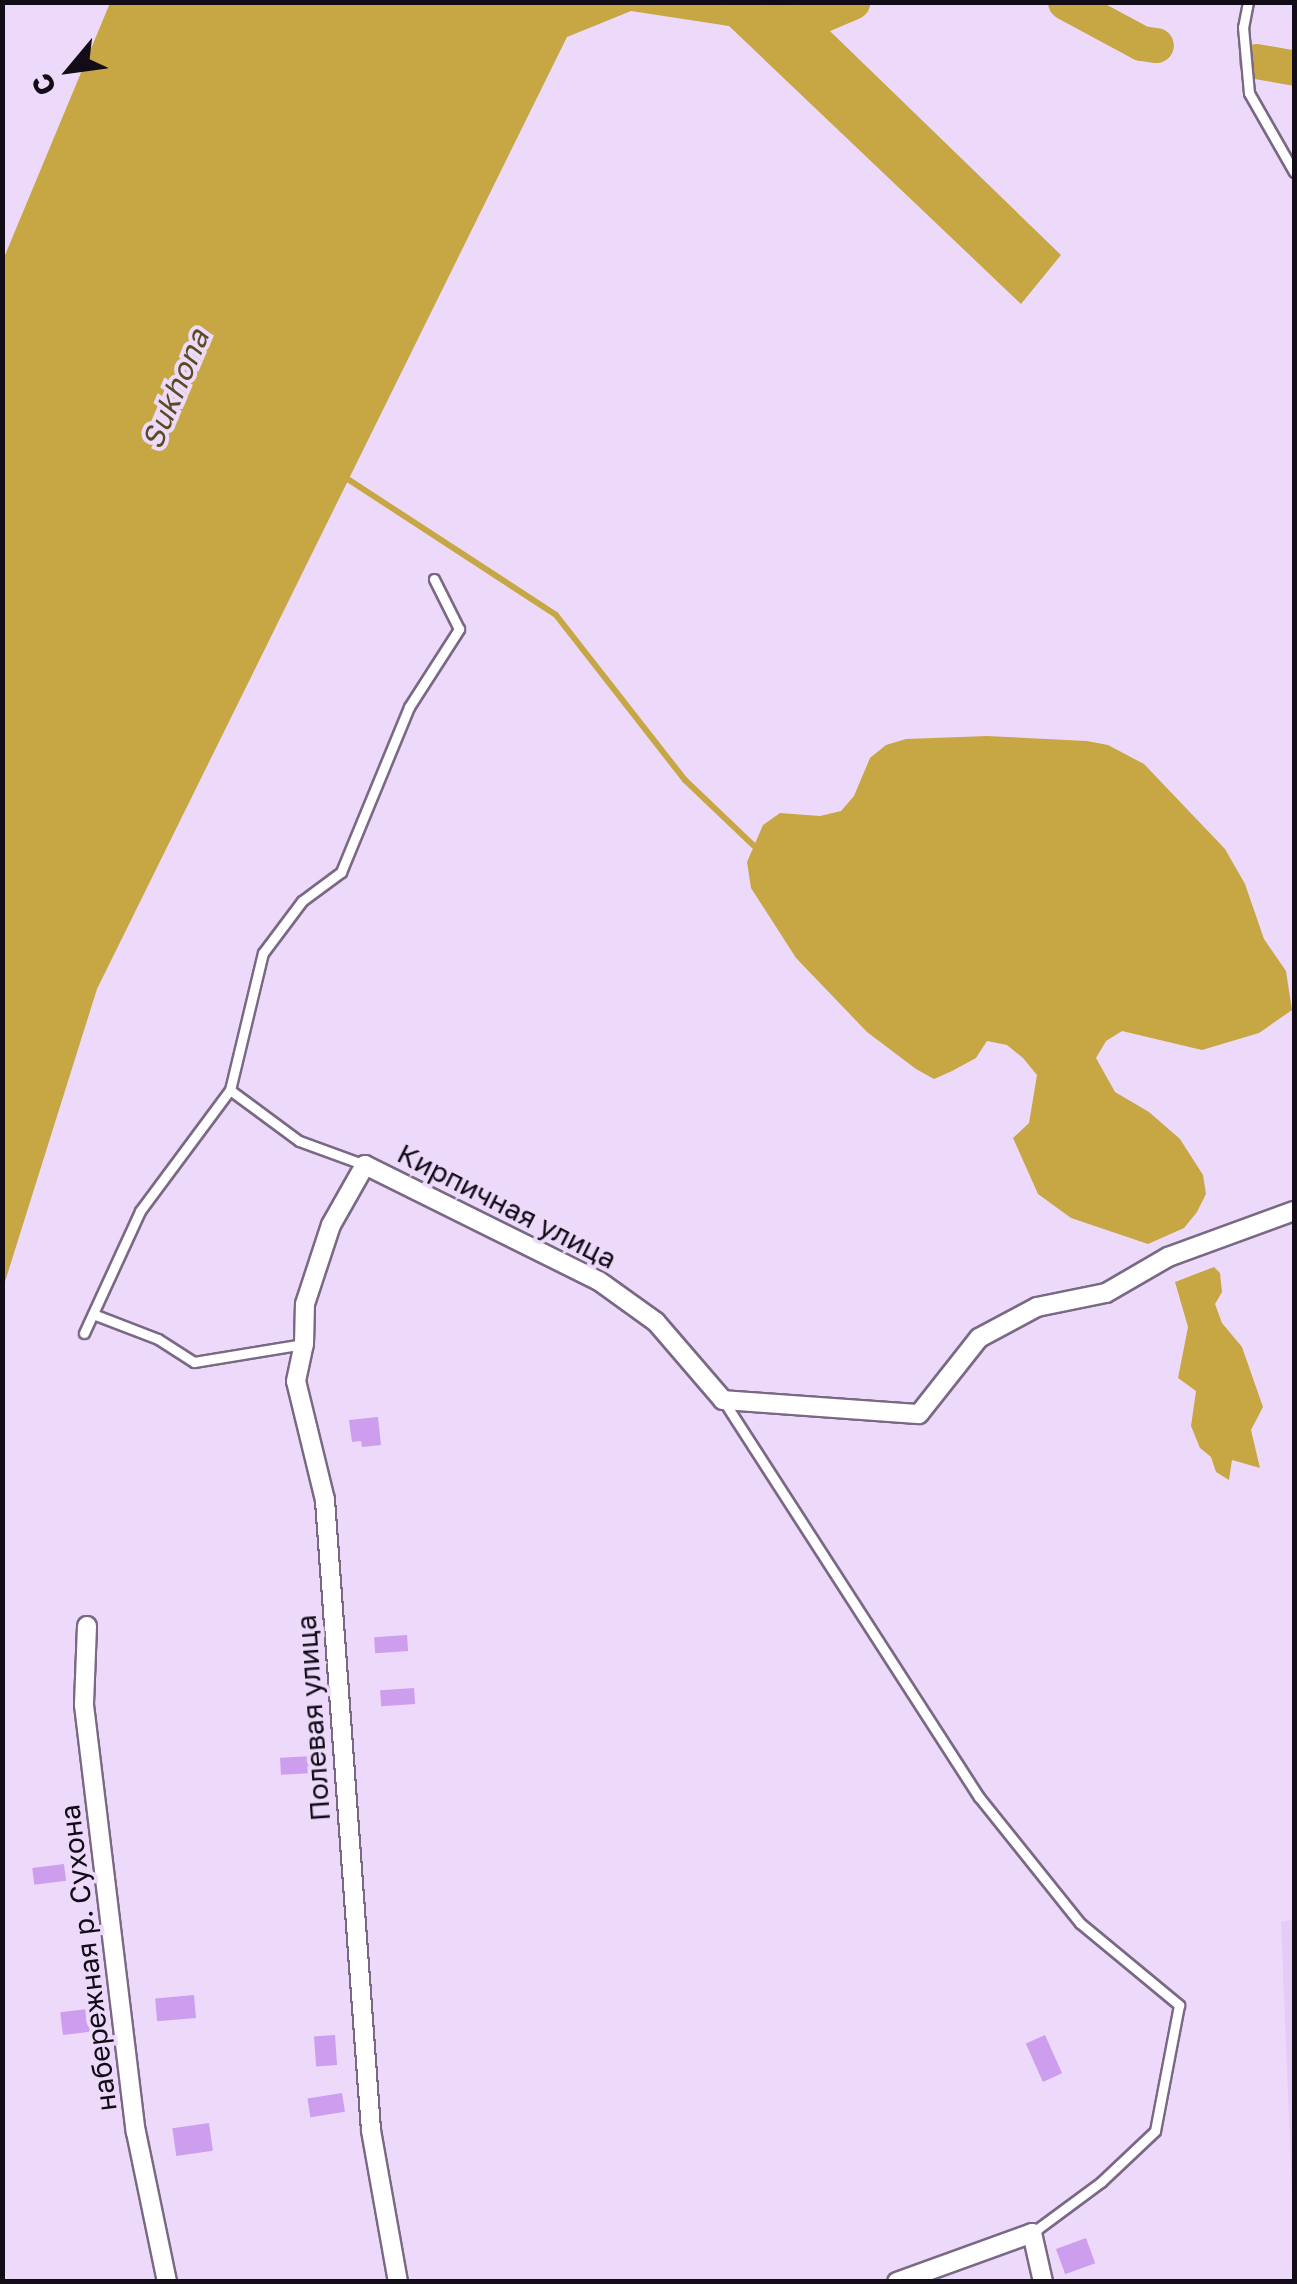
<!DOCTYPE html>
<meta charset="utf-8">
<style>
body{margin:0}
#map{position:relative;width:1297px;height:2284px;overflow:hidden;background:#eddafb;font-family:"Golos Text",sans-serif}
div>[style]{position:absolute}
.built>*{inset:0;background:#e4cdf5}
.water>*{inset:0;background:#c7a644}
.stream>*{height:6px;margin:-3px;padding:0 3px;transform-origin:3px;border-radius:3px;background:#c7a644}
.river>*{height:35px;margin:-17.5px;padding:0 17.5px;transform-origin:17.5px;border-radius:17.5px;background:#c7a644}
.building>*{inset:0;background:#ce9eee;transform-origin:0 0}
.roads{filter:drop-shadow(2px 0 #7a6985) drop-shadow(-2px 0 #7a6985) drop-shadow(0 2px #7a6985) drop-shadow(0 -2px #7a6985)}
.service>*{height:9px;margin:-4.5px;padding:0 4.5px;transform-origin:4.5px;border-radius:4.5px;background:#fff}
.minor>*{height:18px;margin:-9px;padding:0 9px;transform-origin:9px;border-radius:9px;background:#fff}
span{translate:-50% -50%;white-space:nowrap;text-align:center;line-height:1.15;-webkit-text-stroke:8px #eddafb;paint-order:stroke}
.street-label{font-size:28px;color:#120c17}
.water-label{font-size:30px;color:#594b23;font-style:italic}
.frame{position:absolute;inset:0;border:5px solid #120c17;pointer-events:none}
.north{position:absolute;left:20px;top:20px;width:100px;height:100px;-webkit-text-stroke:8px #eddafb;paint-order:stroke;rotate:241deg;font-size:28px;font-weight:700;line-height:40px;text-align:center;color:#120c17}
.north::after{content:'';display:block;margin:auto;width:35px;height:45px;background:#120c17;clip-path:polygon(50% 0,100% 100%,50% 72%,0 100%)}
</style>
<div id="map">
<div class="built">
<div style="clip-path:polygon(1294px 1919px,1294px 2244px,1281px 1922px)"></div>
</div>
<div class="water">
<div style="clip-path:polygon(110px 3px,801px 3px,1061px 255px,1021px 304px,729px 26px,631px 11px,567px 37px,97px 989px,3px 1288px,3px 260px)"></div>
<div style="clip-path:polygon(987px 736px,1087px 741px,1108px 745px,1144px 764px,1225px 849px,1245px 884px,1264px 939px,1286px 971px,1292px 1010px,1259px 1033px,1202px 1050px,1122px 1031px,1106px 1041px,1096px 1058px,1115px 1092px,1149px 1112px,1180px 1139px,1203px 1175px,1206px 1194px,1197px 1212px,1184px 1228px,1148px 1244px,1071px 1218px,1038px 1194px,1013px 1138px,1029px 1123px,1037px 1075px,1023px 1058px,1007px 1045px,987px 1041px,976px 1058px,952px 1071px,934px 1079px,916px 1069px,867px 1032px,796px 958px,751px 888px,747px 862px,763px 825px,780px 813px,820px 816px,841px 811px,854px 796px,870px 758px,886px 745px,906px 739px)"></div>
<div style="clip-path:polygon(1214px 1267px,1220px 1273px,1222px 1292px,1215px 1304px,1222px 1323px,1242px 1347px,1263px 1407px,1251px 1430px,1260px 1468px,1232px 1460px,1229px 1480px,1216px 1472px,1211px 1457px,1200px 1448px,1191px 1426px,1196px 1391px,1178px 1378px,1188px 1327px,1175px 1282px)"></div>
</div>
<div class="stream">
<div style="left:343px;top:476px;width:254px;rotate:33.1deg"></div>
<div style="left:556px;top:615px;width:209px;rotate:52deg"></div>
<div style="left:685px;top:780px;width:95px;rotate:43.7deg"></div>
</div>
<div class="river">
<div style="left:737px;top:2px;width:40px;rotate:32.9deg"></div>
<div style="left:771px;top:24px;width:39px;rotate:-6deg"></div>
<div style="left:810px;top:20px;width:46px;rotate:-23.2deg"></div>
<div style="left:1065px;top:2px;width:86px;rotate:28.3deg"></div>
<div style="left:1141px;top:43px;width:15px;rotate:8deg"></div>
<div style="left:1256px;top:61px;width:39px;rotate:10deg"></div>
</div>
<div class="building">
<div style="clip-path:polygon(378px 1417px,381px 1445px,362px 1447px,361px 1441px,352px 1442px,349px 1420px)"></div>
<div style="left:407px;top:1635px;width:16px;height:33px;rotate:86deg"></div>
<div style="left:414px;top:1688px;width:16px;height:34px;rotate:86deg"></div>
<div style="left:314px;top:1756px;width:17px;height:34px;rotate:87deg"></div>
<div style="left:64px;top:1864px;width:17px;height:32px;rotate:83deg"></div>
<div style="left:194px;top:1995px;width:23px;height:39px;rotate:85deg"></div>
<div style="left:87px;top:2009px;width:23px;height:27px;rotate:83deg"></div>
<div style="left:335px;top:2035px;width:30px;height:21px;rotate:86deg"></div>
<div style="left:1045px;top:2035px;width:42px;height:21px;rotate:66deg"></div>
<div style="left:342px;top:2093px;width:19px;height:35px;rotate:81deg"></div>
<div style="left:209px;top:2123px;width:28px;height:37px;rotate:82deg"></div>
<div style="left:1086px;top:2238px;width:27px;height:32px;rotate:70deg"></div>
</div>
<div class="roads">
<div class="service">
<div style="left:1248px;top:2px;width:25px;rotate:101deg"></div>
<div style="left:1243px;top:27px;width:66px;rotate:84.8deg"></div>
<div style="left:1249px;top:93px;width:91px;rotate:60.3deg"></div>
<div style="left:365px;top:1165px;width:70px;rotate:-160deg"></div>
<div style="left:299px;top:1141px;width:86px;rotate:-143.5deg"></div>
<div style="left:230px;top:1090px;width:141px;rotate:-76.5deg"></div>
<div style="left:263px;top:953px;width:65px;rotate:-53.1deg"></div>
<div style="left:302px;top:901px;width:49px;rotate:-36.6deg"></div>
<div style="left:341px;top:872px;width:178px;rotate:-67.6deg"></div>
<div style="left:409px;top:707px;width:93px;rotate:-57.3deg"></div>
<div style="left:459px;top:629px;width:56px;rotate:-116.6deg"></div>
<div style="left:93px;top:1314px;width:70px;rotate:21deg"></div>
<div style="left:158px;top:1339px;width:43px;rotate:32.6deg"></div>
<div style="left:194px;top:1362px;width:111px;rotate:-9.3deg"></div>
<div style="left:84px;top:1333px;width:134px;rotate:-65.3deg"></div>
<div style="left:140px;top:1211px;width:151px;rotate:-53.4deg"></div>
<div style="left:723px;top:1400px;width:472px;rotate:57.2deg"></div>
<div style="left:979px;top:1797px;width:161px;rotate:51.3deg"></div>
<div style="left:1080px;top:1923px;width:129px;rotate:39.6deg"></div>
<div style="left:1179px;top:2005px;width:128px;rotate:100.8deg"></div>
<div style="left:1155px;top:2131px;width:74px;rotate:136.6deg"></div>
<div style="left:1101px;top:2182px;width:86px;rotate:143.5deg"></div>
</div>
<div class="minor">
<div style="left:87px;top:1626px;width:79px;rotate:92.2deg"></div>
<div style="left:84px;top:1705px;width:430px;rotate:83.1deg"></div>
<div style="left:136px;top:2132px;width:153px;rotate:78.3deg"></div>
<div style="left:398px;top:2282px;width:154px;rotate:-100.1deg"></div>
<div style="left:371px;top:2130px;width:632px;rotate:-94.18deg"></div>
<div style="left:325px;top:1500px;width:122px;rotate:-103.7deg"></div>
<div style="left:296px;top:1381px;width:38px;rotate:-78deg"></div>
<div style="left:304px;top:1344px;width:40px;rotate:-88.6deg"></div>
<div style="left:305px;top:1304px;width:83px;rotate:-71.8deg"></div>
<div style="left:331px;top:1225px;width:69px;rotate:-60.5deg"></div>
<div style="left:365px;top:1165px;width:261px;rotate:26.4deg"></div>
<div style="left:599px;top:1281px;width:70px;rotate:35.7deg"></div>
<div style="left:656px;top:1322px;width:103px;rotate:49.3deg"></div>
<div style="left:723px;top:1400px;width:196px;rotate:4.1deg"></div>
<div style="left:919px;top:1414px;width:97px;rotate:-51.7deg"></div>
<div style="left:979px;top:1338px;width:66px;rotate:-28.1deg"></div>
<div style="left:1037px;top:1307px;width:70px;rotate:-11.5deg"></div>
<div style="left:1106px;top:1293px;width:72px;rotate:-30.1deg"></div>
<div style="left:1168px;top:1257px;width:134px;rotate:-20.1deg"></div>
<div style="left:897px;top:2282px;width:144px;rotate:-19.9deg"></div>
<div style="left:1032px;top:2233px;width:50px;rotate:77.3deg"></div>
</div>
</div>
<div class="street-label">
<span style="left:507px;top:1206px;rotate:27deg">Кирпичная улица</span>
<span style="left:313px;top:1718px;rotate:-94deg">Полевая улица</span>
<span style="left:88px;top:1958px;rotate:-97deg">набережная р. Сухона</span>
</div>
<div class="water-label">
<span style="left:175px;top:389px;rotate:-67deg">Sukhona</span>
</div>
<div class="frame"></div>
<div class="north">С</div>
</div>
